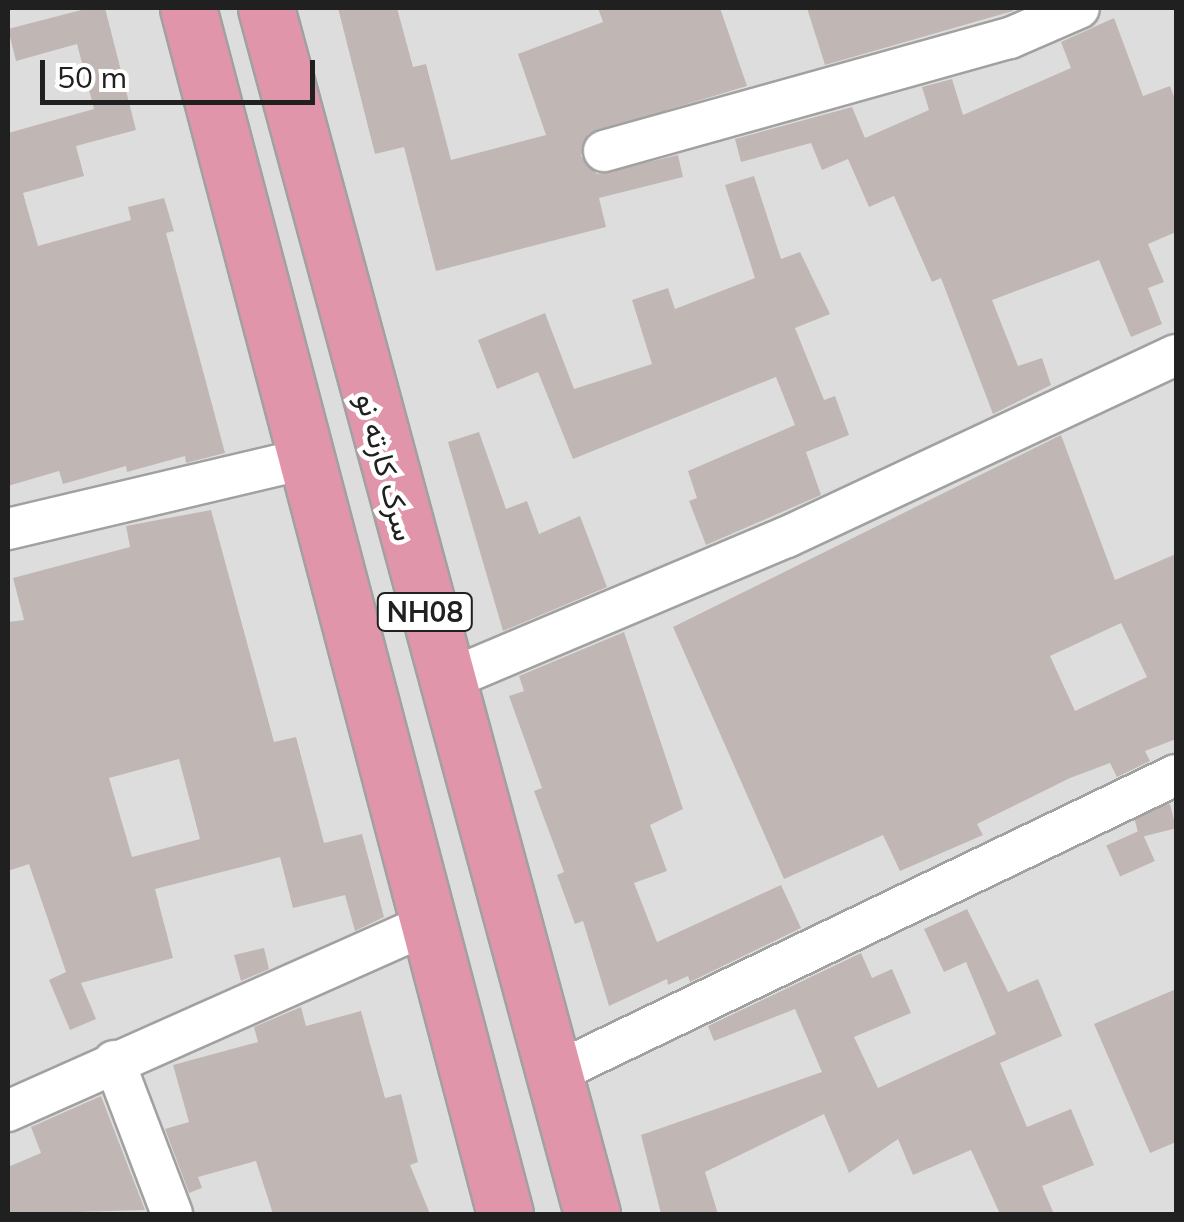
<!DOCTYPE html>
<meta charset="utf-8">
<style>
body{margin:0}
#map{position:relative;width:1184px;height:1222px;overflow:hidden;background:#efece7;font-family:Mulish,Vazirmatn,sans-serif}
div>[style]{position:absolute}
.residential>*{inset:0;background:#dedddd;transform-origin:0 0}
.building>*{inset:0;background:#c0b7b4;transform-origin:0 0}
.roads{filter:drop-shadow(2px 0 #a1a1a1) drop-shadow(-2px 0 #a1a1a1) drop-shadow(0 2px #a1a1a1) drop-shadow(0 -2px #a1a1a1)}
.minor>*{height:40px;margin:-20px;padding:0 20px;transform-origin:20px;border-radius:20px;background:#fff}
.highway>*{height:55px;margin:-27.5px;padding:0 27.5px;transform-origin:27.5px;border-radius:27.5px;background:#e095aa}
span{translate:-50% -50%;white-space:nowrap;text-align:center;line-height:1.15;-webkit-text-stroke:9px #fff;paint-order:stroke}
.shield-label span{padding:2px 8px;background:#fff;border:2px solid;border-radius:8px;-webkit-text-stroke-width:0}
.shield-label{font-size:28px;color:#202020;font-weight:700}
.street-label{font-size:30px;color:#202020}
.frame{position:absolute;inset:0;border:10px solid #202020;pointer-events:none}
.scale{position:absolute;left:40px;top:60px;width:275px;height:45px;box-sizing:border-box;border:5px solid #202020;border-top:0;padding-left:12px;font-size:30px;line-height:35px;white-space:nowrap;color:#202020;-webkit-text-stroke:8px #fff;paint-order:stroke}
</style>
<div id="map">
<div class="residential">
<div style="left:8px;top:8px;width:1168px;height:1206px"></div>
</div>
<div class="building">
<div style="clip-path:polygon(89px 8px,105px 8px,136px 130px,76px 146px,84px 176px,23px 193px,38px 246px,131px 220px,128px 207px,164px 198px,174px 231px,166px 233px,225px 453px,186px 463px,185px 456px,127px 472px,126px 466px,63px 484px,59px 471px,8px 486px,8px 133px,94px 109px,77px 44px,16px 61px,8px 29px)"></div>
<div style="clip-path:polygon(338px 8px,397px 8px,413px 67px,426px 64px,451px 160px,546px 135px,518px 54px,603px 22px,598px 8px,720px 8px,747px 86px,588px 134px,581px 156px,597px 174px,678px 155px,683px 177px,599px 198px,606px 227px,436px 271px,404px 147px,375px 154px)"></div>
<div style="clip-path:polygon(807px 8px,1013px 8px,1013px 11px,825px 65px)"></div>
<div style="clip-path:polygon(1114px 18px,1143px 96px,1170px 86px,1176px 102px,1176px 232px,1148px 244px,1164px 282px,1148px 288px,1162px 324px,1131px 337px,1099px 260px,992px 300px,1018px 366px,1042px 358px,1051px 385px,993px 414px,941px 278px,932px 282px,894px 196px,869px 207px,848px 159px,822px 170px,811px 143px,741px 162px,735px 139px,852px 107px,865px 138px,929px 110px,922px 87px,952px 79px,963px 115px,1071px 68px,1061px 42px)"></div>
<div style="clip-path:polygon(754px 176px,781px 259px,800px 252px,830px 314px,795px 328px,824px 400px,835px 396px,849px 435px,806px 452px,821px 495px,706px 545px,689px 501px,697px 498px,688px 471px,795px 425px,776px 377px,573px 459px,538px 372px,497px 389px,478px 340px,545px 313px,574px 389px,652px 364px,632px 300px,668px 288px,675px 309px,755px 278px,725px 185px)"></div>
<div style="clip-path:polygon(479px 432px,506px 509px,527px 501px,539px 534px,580px 516px,607px 587px,503px 631px,448px 442px)"></div>
<div style="clip-path:polygon(evenodd,1061px 435px,1115px 580px,1176px 554px,1176px 739px,1145px 751px,1150px 761px,1117px 777px,1110px 763px,1070px 778px,977px 824px,983px 835px,900px 871px,883px 835px,784px 879px,673px 627px,1061px 435px,1121px 623px,1147px 677px,1075px 711px,1050px 656px,1121px 623px)"></div>
<div style="clip-path:polygon(evenodd,211px 510px,274px 742px,296px 737px,324px 843px,362px 834px,384px 917px,355px 931px,345px 895px,293px 908px,280px 857px,155px 889px,173px 958px,81px 983px,96px 1019px,70px 1030px,49px 980px,66px 972px,29px 864px,8px 871px,8px 622px,24px 620px,13px 578px,130px 547px,126px 526px,211px 510px,179px 759px,200px 839px,132px 857px,109px 778px,179px 759px)"></div>
<div style="clip-path:polygon(624px 632px,683px 809px,650px 825px,667px 871px,634px 883px,657px 942px,781px 885px,801px 928px,690px 982px,688px 976px,668px 985px,667px 979px,609px 1006px,583px 921px,575px 924px,557px 875px,564px 872px,534px 791px,542px 788px,509px 696px,524px 691px,519px 676px)"></div>
<div style="left:1170px;top:804px;width:25px;height:38px;rotate:76deg"></div>
<div style="left:1141px;top:830px;width:34px;height:38px;rotate:66deg"></div>
<div style="clip-path:polygon(967px 909px,1008px 992px,1038px 979px,1062px 1036px,1000px 1063px,1027px 1127px,1071px 1109px,1094px 1165px,1042px 1186px,1054px 1214px,1000px 1214px,971px 1150px,913px 1175px,898px 1139px,849px 1173px,824px 1114px,705px 1172px,718px 1214px,661px 1214px,641px 1135px,822px 1072px,795px 1009px,714px 1041px,708px 1026px,861px 953px,872px 978px,892px 969px,911px 1013px,854px 1037px,878px 1088px,996px 1034px,966px 962px,944px 972px,924px 929px)"></div>
<div style="clip-path:polygon(264px 948px,269px 969px,241px 981px,234px 955px)"></div>
<div style="clip-path:polygon(1176px 989px,1176px 1142px,1150px 1153px,1094px 1024px)"></div>
<div style="clip-path:polygon(301px 1007px,306px 1026px,361px 1011px,385px 1098px,401px 1094px,418px 1162px,410px 1165px,430px 1214px,273px 1214px,256px 1161px,198px 1177px,202px 1188px,189px 1193px,165px 1129px,189px 1122px,173px 1065px,258px 1042px,254px 1027px)"></div>
<div style="clip-path:polygon(101px 1096px,145px 1210px,8px 1214px,8px 1167px,41px 1153px,31px 1127px)"></div>
</div>
<div class="roads">
<div class="minor">
<div style="left:604px;top:151px;width:421px;rotate:-15.6deg"></div>
<div style="left:1010px;top:38px;width:75px;rotate:-23.5deg"></div>
<div style="left:8px;top:529px;width:305px;rotate:-13.3deg"></div>
<div style="left:443px;top:682px;width:373px;rotate:-22.9deg"></div>
<div style="left:787px;top:537px;width:429px;rotate:-25.1deg"></div>
<div style="left:114px;top:1061px;width:164px;rotate:69.2deg"></div>
<div style="left:553px;top:1074px;width:691px;rotate:-25.64deg"></div>
<div style="left:8px;top:1111px;width:460px;rotate:-24deg"></div>
</div>
<div class="highway">
<div style="left:188px;top:8px;width:1247px;rotate:75.27deg"></div>
<div style="left:266px;top:8px;width:1249px;rotate:74.87deg"></div>
</div>
</div>
<div class="shield-label">
<span style="left:425px;top:612px">NH08</span>
</div>
<div class="street-label">
<span style="left:386px;top:467px;rotate:75deg">سرک کارته نو</span>
</div>
<div class="frame"></div>
<div class="scale">50 m</div>
</div>
